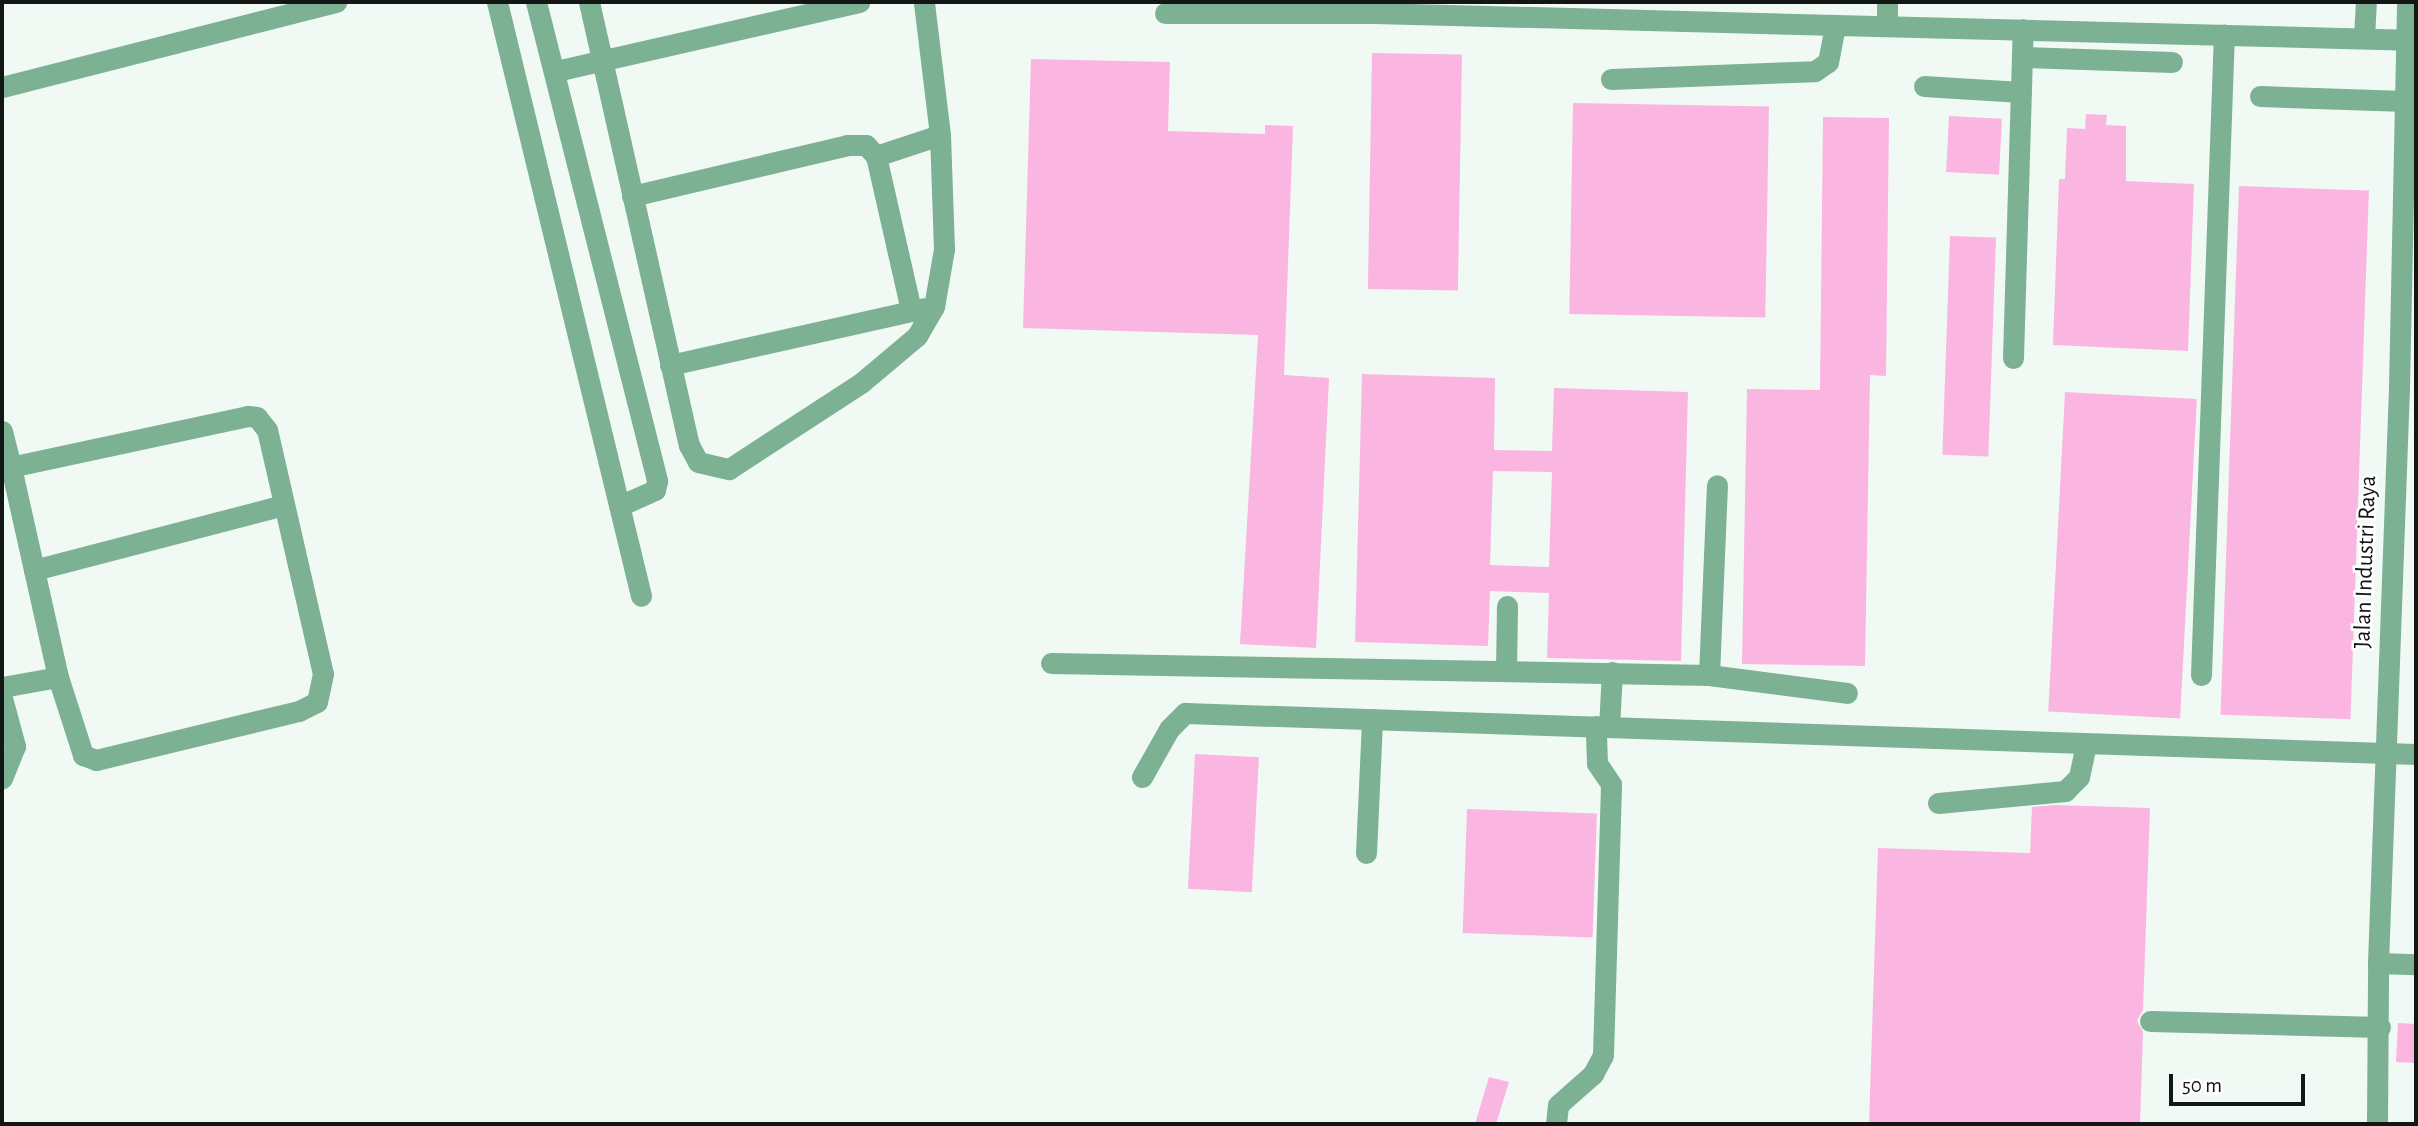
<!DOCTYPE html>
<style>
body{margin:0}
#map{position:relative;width:2418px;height:1126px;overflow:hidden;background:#f1f9f4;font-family:"Alegreya Sans",sans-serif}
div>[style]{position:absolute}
.building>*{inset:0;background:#fab6e1;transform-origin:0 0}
.minor>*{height:21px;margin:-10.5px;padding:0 10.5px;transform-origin:10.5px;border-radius:10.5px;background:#7cb193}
span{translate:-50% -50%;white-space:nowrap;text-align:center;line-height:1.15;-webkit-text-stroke:5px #fff;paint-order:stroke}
.street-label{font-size:24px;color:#131614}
.frame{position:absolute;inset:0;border:4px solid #131614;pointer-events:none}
.scale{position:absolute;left:2169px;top:1074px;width:136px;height:32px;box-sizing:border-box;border:4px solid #131614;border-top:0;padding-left:9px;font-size:21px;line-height:24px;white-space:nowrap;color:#131614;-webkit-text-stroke:5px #fff;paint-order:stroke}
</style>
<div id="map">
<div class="building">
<div style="left:1372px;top:53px;width:90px;height:236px;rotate:1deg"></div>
<div style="clip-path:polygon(1031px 59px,1170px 62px,1168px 131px,1265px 134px,1265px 125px,1293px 126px,1284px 375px,1329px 378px,1316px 648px,1240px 644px,1258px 335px,1023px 328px)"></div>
<div style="left:1573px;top:103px;width:196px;height:211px;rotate:1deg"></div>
<div style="clip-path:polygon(2086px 114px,2107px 115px,2106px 125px,2126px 126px,2126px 181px,2194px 184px,2188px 351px,2053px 345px,2059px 179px,2065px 179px,2067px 128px,2085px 129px)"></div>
<div style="left:1949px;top:116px;width:53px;height:56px;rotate:3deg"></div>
<div style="clip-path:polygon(1823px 117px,1889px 118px,1886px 376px,1870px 375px,1865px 666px,1742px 664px,1747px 389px,1820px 390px)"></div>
<div style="left:2239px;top:186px;width:130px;height:529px;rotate:2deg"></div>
<div style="left:1950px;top:236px;width:46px;height:219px;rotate:2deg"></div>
<div style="clip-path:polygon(evenodd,1362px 374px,1495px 378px,1494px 450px,1552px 451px,1554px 388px,1688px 392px,1681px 661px,1547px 658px,1549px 593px,1490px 591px,1488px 646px,1355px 642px,1362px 374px,1493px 471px,1552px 472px,1549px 567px,1490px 565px,1493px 471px)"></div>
<div style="left:2065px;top:392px;width:132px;height:320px;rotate:3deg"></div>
<div style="left:1195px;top:754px;width:64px;height:135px;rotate:3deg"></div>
<div style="clip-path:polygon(2054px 805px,2150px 808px,2143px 1010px,2137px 1021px,2143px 1032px,2140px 1124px,1869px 1124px,1878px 848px,2030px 853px,2032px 807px)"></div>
<div style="left:1467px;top:809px;width:130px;height:124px;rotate:2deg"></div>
<div style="left:2398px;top:1023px;width:18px;height:39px;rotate:3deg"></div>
<div style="clip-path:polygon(1489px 1077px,1509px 1082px,1496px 1124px,1475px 1124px)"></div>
</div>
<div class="minor">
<div style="left:497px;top:2px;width:611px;rotate:76.37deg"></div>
<div style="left:536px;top:2px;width:494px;rotate:75.8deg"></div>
<div style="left:657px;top:481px;width:9px;rotate:103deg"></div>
<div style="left:655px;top:490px;width:39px;rotate:156deg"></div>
<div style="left:589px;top:2px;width:454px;rotate:77.3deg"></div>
<div style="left:689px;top:445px;width:19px;rotate:62deg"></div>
<div style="left:698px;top:462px;width:32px;rotate:13deg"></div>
<div style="left:729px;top:469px;width:158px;rotate:-33.1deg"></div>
<div style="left:861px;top:383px;width:73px;rotate:-40deg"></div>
<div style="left:917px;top:336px;width:34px;rotate:-60deg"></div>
<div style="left:934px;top:307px;width:59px;rotate:-80.2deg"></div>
<div style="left:944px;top:249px;width:114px;rotate:-92deg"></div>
<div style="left:940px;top:135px;width:134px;rotate:-96.9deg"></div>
<div style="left:1165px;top:13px;width:209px"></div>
<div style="left:1374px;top:13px;width:1042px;rotate:1.48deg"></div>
<div style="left:1887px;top:26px;width:24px;rotate:-90deg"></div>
<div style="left:2364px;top:38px;width:36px;rotate:-87deg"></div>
<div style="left:2022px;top:57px;width:150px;rotate:1.9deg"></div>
<div style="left:556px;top:71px;width:311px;rotate:-12.8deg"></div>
<div style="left:1611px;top:79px;width:204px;rotate:-2.2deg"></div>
<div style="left:1815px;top:71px;width:16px;rotate:-35deg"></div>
<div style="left:1828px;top:62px;width:38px;rotate:-79deg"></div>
<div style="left:1924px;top:86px;width:97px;rotate:3.5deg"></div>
<div style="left:2px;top:87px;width:345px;rotate:-14.3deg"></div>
<div style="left:2260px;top:96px;width:145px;rotate:2deg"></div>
<div style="left:876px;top:156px;width:67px;rotate:-18.2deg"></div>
<div style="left:632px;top:196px;width:221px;rotate:-13.3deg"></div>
<div style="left:847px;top:145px;width:19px"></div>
<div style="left:866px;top:145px;width:15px;rotate:48deg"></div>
<div style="left:876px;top:156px;width:158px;rotate:77.2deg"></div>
<div style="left:2013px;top:358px;width:329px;rotate:-88.3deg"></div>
<div style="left:670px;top:365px;width:260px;rotate:-12.6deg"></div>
<div style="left:2px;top:431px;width:37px;rotate:76deg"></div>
<div style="left:11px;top:467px;width:215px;rotate:77.4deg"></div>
<div style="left:58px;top:677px;width:82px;rotate:72.2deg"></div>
<div style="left:83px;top:755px;width:14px;rotate:21deg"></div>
<div style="left:96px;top:760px;width:209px;rotate:-13.6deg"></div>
<div style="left:299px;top:711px;width:20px;rotate:-27deg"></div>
<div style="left:317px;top:702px;width:29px;rotate:-78deg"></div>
<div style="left:323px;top:674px;width:250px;rotate:-102.9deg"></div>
<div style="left:267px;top:430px;width:16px;rotate:-128deg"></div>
<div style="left:257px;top:417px;width:9px;rotate:-174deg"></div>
<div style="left:248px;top:416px;width:242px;rotate:167.9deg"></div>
<div style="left:11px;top:467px;width:9px;rotate:167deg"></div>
<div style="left:34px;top:570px;width:257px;rotate:-14.6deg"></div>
<div style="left:1051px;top:663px;width:658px;rotate:1.04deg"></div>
<div style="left:1709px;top:675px;width:139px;rotate:7.4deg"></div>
<div style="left:1506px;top:670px;width:64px;rotate:-89.1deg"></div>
<div style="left:1709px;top:675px;width:190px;rotate:-87.6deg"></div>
<div style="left:2201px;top:675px;width:641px;rotate:-87.95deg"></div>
<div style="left:2px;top:687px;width:57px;rotate:-10.1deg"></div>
<div style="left:2px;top:698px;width:50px;rotate:74.8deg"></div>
<div style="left:15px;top:746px;width:35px;rotate:112deg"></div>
<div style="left:1609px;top:727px;width:55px;rotate:-86.9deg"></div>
<div style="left:1142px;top:777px;width:55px;rotate:-60.6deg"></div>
<div style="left:1169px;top:729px;width:23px;rotate:-45deg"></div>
<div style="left:1185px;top:713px;width:1232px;rotate:1.91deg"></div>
<div style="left:1938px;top:803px;width:128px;rotate:-5.4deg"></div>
<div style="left:2065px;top:791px;width:20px;rotate:-45deg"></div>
<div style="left:2079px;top:777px;width:34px;rotate:-78deg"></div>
<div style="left:1366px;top:853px;width:134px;rotate:-87.4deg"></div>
<div style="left:2378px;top:963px;width:38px;rotate:2deg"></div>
<div style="left:2150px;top:1021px;width:230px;rotate:1.5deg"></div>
<div style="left:1556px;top:1124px;width:19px;rotate:-84deg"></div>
<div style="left:1558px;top:1105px;width:47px;rotate:-41.5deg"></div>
<div style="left:1593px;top:1074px;width:21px;rotate:-62deg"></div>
<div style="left:1603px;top:1055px;width:271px;rotate:-88.3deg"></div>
<div style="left:1611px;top:784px;width:25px;rotate:-124deg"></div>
<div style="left:1597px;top:763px;width:37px;rotate:-92deg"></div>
<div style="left:2377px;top:1124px;width:161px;rotate:-89.6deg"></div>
<div style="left:2378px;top:963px;width:575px;rotate:-87.91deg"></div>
<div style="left:2399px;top:388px;width:386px;rotate:-88.8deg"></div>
</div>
<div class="street-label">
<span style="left:2366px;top:562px;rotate:-88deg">Jalan Industri Raya</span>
</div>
<div class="frame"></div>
<div class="scale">50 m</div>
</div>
